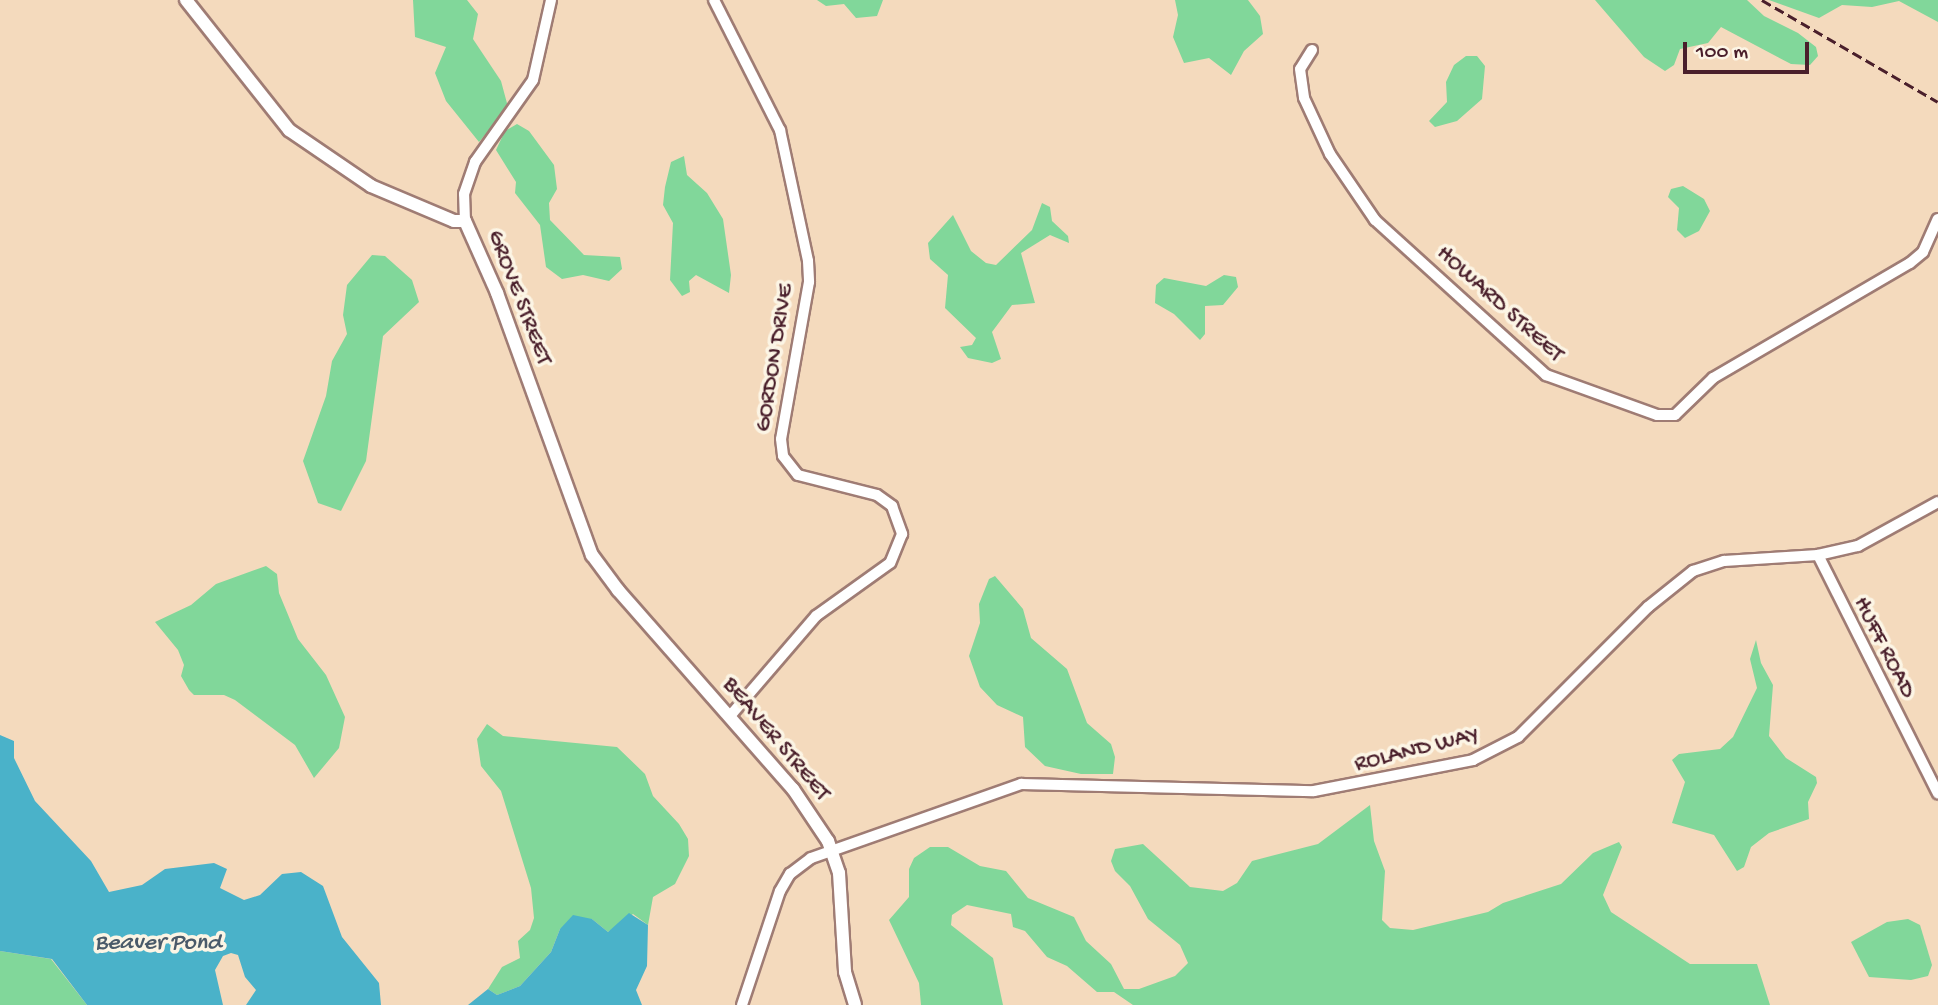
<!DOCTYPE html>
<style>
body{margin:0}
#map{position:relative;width:1938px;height:1005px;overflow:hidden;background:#f4dabd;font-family:"Gochi Hand",sans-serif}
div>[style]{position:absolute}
.green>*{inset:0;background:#81d79a}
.water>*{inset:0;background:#4ab2c9}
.roads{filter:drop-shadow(2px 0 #9f7c74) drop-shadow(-2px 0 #9f7c74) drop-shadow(0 2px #9f7c74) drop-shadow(0 -2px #9f7c74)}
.minor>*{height:10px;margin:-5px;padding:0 5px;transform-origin:5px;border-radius:5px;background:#fff}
.tertiary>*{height:12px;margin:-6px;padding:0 6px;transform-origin:6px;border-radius:6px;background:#fff}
.rail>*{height:2.5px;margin-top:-1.25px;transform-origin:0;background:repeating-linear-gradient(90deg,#4a1f2b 0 10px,transparent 0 15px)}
span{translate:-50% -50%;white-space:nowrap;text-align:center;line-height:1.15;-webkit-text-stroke:7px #fcf5e5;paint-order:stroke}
.street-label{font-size:23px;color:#4a1f2b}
.water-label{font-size:24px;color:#4a5a6a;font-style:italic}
.scale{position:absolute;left:1683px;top:42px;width:126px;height:32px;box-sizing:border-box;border:4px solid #4a1f2b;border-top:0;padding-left:9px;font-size:21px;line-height:24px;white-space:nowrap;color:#4a1f2b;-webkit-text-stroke:5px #fcf5e5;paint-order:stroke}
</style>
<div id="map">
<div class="green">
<div style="clip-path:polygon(413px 0,467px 0,478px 14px,473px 39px,501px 81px,508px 107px,479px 142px,446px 101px,435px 73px,446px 47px,415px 37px)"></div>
<div style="clip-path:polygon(817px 0,883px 0,877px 16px,856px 18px,844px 4px,826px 6px)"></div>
<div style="clip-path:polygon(1175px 0,1248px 0,1260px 16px,1263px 34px,1244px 51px,1231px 75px,1209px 58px,1184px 63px,1173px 37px,1178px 15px)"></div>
<div style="clip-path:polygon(1595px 0,1747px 0,1764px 16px,1798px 33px,1816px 47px,1818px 56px,1810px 65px,1791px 64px,1721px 27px,1708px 43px,1680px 49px,1674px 65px,1665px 71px,1644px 57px)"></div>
<div style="clip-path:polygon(1769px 0,1938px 0,1938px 22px,1899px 1px,1872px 7px,1842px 5px,1819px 18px)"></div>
<div style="clip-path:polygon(1466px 56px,1477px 56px,1485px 66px,1482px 99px,1457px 121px,1435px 127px,1429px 121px,1447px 102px,1446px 82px,1454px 65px)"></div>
<div style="clip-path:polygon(517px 124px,529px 131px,554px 165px,557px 189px,549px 203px,550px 220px,584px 255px,620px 257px,622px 269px,609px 281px,583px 275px,562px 279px,546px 267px,540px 225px,515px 193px,516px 182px,496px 150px,505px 131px)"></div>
<div style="clip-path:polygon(684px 156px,687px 175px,707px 193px,723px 219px,731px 275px,729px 293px,696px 275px,689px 281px,690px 292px,682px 296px,670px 280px,673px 223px,663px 205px,665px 187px,671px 162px)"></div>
<div style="clip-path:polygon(1683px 186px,1704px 199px,1710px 211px,1699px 231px,1685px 238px,1677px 230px,1679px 208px,1668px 197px,1671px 189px)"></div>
<div style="clip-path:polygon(1042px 203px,1050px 207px,1052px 221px,1068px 236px,1069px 243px,1050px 235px,1021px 253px,1035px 303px,1012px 305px,992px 332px,1001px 359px,992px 363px,968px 358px,960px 347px,972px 345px,976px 338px,945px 308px,948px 275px,930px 259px,928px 243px,953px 215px,971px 251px,986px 263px,996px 265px,1032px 230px)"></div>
<div style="clip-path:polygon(372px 255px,385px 256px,412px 280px,419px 302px,383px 336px,366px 461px,341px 511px,318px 503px,303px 461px,326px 396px,332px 361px,347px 334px,343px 315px,347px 285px)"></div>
<div style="clip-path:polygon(1224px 275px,1236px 277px,1238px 287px,1223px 305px,1205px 306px,1205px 334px,1200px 340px,1174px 314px,1155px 303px,1156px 285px,1164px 278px,1206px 286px)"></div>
<div style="clip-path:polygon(266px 566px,277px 574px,279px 593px,298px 639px,326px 675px,345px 717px,339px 748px,314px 778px,295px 745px,235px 700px,224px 695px,194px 695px,189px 690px,181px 676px,184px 665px,178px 650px,155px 622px,191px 605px,216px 584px)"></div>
<div style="clip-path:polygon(995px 576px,1023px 609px,1031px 638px,1067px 669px,1087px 723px,1111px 744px,1115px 757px,1113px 774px,1081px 774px,1045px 766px,1025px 747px,1023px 717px,997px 705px,980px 687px,969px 656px,980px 623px,979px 604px,989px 579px)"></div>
<div style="clip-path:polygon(1756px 640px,1761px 663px,1773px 685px,1769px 736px,1786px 758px,1816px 777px,1817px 783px,1808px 802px,1809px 819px,1769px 833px,1751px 847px,1744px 867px,1737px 871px,1714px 835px,1672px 823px,1685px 782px,1672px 760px,1679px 754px,1720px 749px,1733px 737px,1757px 688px,1750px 659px)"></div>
<div style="clip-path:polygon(487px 724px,503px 736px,617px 747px,645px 774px,653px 796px,679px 824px,688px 839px,689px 856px,675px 884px,653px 897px,648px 925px,633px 914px,608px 932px,592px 919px,560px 929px,551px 952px,520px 986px,497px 995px,488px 989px,502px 967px,520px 958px,518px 941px,530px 930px,534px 918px,531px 888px,501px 791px,481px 766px,477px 739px)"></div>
<div style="clip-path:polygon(1370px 805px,1374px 841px,1385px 871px,1382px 920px,1390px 928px,1413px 930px,1488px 912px,1503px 903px,1561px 884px,1593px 853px,1619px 842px,1622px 847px,1603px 895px,1611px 912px,1690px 964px,1757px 964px,1770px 1005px,1133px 1005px,1114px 992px,1097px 992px,1067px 966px,1047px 957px,1025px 931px,1013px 927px,1011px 914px,967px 905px,952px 915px,951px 925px,993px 958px,1003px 1005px,921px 1005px,919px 983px,889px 920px,909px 897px,909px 869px,914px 858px,930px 847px,948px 847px,980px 866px,1006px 871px,1028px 898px,1074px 917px,1086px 941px,1111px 964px,1124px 989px,1139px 989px,1175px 976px,1188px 963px,1180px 945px,1148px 919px,1130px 886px,1115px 871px,1111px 861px,1115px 849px,1143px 844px,1190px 887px,1223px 891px,1237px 883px,1252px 861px,1318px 844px)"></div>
<div style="clip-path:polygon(1908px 919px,1920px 925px,1932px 965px,1928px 976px,1911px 980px,1869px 977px,1851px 942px,1887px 922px)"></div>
<div style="clip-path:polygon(0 951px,51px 959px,87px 1005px,0 1005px)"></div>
</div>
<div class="water">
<div style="clip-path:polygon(0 735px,14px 741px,14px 758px,35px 801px,91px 861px,109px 892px,142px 885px,165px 869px,214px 863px,227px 869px,220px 888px,244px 900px,260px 895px,282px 874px,301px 872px,323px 886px,342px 937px,379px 983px,381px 1005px,246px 1005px,256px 990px,245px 977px,238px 955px,231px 953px,223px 956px,215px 970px,223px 1005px,87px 1005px,52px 959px,0 951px)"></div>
<div style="clip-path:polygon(629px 913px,648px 925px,647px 966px,636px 990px,642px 1005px,468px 1005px,488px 989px,497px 995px,520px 986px,551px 952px,560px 929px,573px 915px,592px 919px,608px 932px)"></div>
</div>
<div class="roads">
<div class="minor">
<div style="left:714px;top:0;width:146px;rotate:63.1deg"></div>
<div style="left:780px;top:130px;width:134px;rotate:77.9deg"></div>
<div style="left:808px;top:261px;width:21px;rotate:87deg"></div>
<div style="left:809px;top:282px;width:159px;rotate:100.1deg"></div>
<div style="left:781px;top:439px;width:17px;rotate:83deg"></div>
<div style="left:783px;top:456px;width:24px;rotate:52deg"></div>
<div style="left:798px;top:475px;width:81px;rotate:14.2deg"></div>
<div style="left:877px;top:495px;width:19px;rotate:36deg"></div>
<div style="left:892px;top:506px;width:30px;rotate:70deg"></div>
<div style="left:902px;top:534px;width:31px;rotate:112deg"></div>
<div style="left:890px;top:563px;width:91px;rotate:144.4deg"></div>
<div style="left:816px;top:616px;width:133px;rotate:130.7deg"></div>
<div style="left:1312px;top:50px;width:22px;rotate:122deg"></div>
<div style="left:1300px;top:69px;width:29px;rotate:82deg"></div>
<div style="left:1304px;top:98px;width:62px;rotate:65.1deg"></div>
<div style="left:1330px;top:154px;width:80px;rotate:55.7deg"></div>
<div style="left:1375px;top:220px;width:231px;rotate:42.2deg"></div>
<div style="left:1546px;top:375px;width:118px;rotate:19.8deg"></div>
<div style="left:1657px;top:415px;width:18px"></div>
<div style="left:1675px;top:415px;width:53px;rotate:-44.2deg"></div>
<div style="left:1713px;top:378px;width:228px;rotate:-30.3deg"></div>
<div style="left:1910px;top:263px;width:17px;rotate:-40deg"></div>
<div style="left:1923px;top:252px;width:36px;rotate:-66deg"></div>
<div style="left:465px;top:221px;width:27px;rotate:-92deg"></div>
<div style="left:464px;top:194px;width:34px;rotate:-71deg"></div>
<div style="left:475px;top:162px;width:100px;rotate:-54.7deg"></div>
<div style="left:533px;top:80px;width:82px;rotate:-77.3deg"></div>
<div style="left:1818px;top:555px;width:267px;rotate:63.3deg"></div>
<div style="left:742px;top:1005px;width:120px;rotate:-71.6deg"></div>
<div style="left:780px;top:891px;width:20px;rotate:-60deg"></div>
<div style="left:790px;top:874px;width:26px;rotate:-37deg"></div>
<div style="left:811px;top:858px;width:223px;rotate:-19.4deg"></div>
<div style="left:1021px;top:784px;width:293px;rotate:1.4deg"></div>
<div style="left:1314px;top:791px;width:162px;rotate:-11deg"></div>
<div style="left:1473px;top:760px;width:51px;rotate:-27.1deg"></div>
<div style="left:1518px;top:737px;width:184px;rotate:-45deg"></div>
<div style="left:1648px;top:607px;width:58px;rotate:-38.7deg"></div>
<div style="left:1693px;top:571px;width:33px;rotate:-18deg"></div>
<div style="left:1724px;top:561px;width:94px;rotate:-3.7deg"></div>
<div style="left:1818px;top:555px;width:41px;rotate:-12.7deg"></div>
<div style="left:1858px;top:546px;width:91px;rotate:-28.8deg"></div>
</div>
<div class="tertiary">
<div style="left:186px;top:0;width:166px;rotate:51.6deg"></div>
<div style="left:289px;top:130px;width:99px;rotate:34.3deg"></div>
<div style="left:371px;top:186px;width:90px;rotate:22.9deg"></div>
<div style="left:454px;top:221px;width:11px"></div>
<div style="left:465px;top:221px;width:79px;rotate:66deg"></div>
<div style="left:497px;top:293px;width:279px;rotate:70.1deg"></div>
<div style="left:592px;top:555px;width:44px;rotate:53.4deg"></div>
<div style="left:618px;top:590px;width:265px;rotate:48.7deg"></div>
<div style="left:793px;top:789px;width:63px;rotate:56.1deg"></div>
<div style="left:828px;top:841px;width:34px;rotate:71deg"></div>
<div style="left:839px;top:873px;width:99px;rotate:86.5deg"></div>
<div style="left:845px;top:972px;width:34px;rotate:73deg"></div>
</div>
</div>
<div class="rail">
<div style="left:1762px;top:0;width:203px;rotate:30.1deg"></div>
</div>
<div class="street-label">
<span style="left:518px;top:298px;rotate:69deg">GROVE STREET</span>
<span style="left:1499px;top:305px;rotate:42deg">HOWARD STREET</span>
<span style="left:776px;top:358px;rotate:-81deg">GORDON DRIVE</span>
<span style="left:1883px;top:648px;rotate:63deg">HUFF ROAD</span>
<span style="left:775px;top:740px;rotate:50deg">BEAVER STREET</span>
<span style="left:1417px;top:751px;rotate:-14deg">ROLAND WAY</span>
</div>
<div class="water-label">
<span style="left:158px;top:944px">Beaver Pond</span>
</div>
<div class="scale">100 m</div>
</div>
